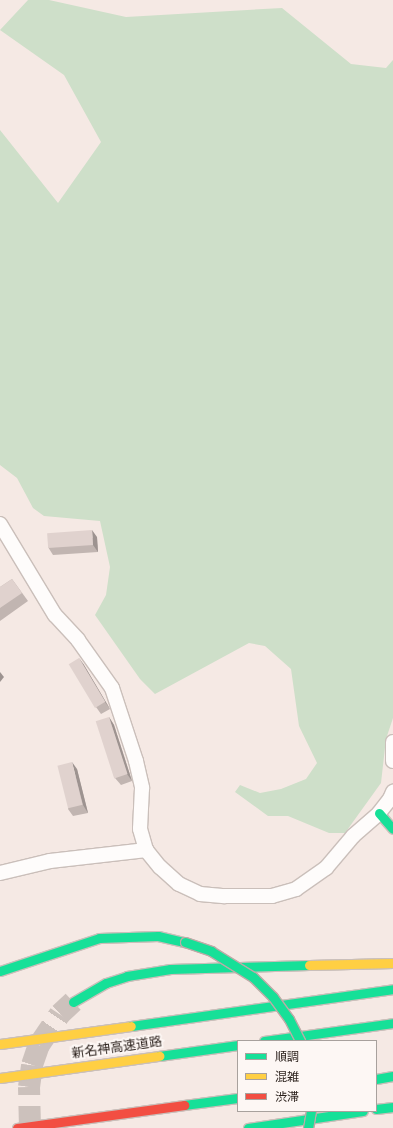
<!DOCTYPE html>
<meta charset="utf-8">
<style>
body{margin:0}
#map{position:relative;width:393px;height:1128px;overflow:hidden;background:#f5e9e4;font-family:"Archivo Narrow","Noto Sans JP",sans-serif}
div>[style]{position:absolute}
.green>*{inset:0;background:#cedfc9}
.highway-tunnel>*{height:22px;margin-top:-11px;transform-origin:0;background:repeating-linear-gradient(90deg,#ccc1bc 0 22px,transparent 0 33px)}
.roads{filter:drop-shadow(1px 0 #cabfba) drop-shadow(-1px 0 #cabfba) drop-shadow(0 1px #cabfba) drop-shadow(0 -1px #cabfba)}
.street>*{height:14px;margin:-7px;padding:0 7px;transform-origin:7px;border-radius:7px;background:#fefcfb}
.fast>*{height:9px;margin:-4.5px;padding:0 4.5px;transform-origin:4.5px;border-radius:4.5px;background:#16e098}
.slow>*{height:9px;margin:-4.5px;padding:0 4.5px;transform-origin:4.5px;border-radius:4.5px;background:#ffcf43}
.jam>*{height:9px;margin:-4.5px;padding:0 4.5px;transform-origin:4.5px;border-radius:4.5px;background:#f24e42}
.bridges{filter:drop-shadow(1px 0 #bdaba7) drop-shadow(-1px 0 #bdaba7) drop-shadow(0 1px #bdaba7) drop-shadow(0 -1px #bdaba7)}
.fast-bridge>*{height:9px;margin:-4.5px;padding:0 4.5px;transform-origin:4.5px;border-radius:4.5px;background:#16e098}
.wall>*{inset:0;background:#c1b5b1}
.shaded-wall>*{inset:0;background:#9d9390}
.building>*{inset:0;background:#e0d2ce;transform-origin:0 0}
span{translate:-50% -50%;white-space:nowrap;text-align:center;line-height:1.15;-webkit-text-stroke:4px #fdf7f4;paint-order:stroke}
.street-label{font-size:13px;color:#291f1a}
.legend{position:absolute;left:237px;top:1040px;width:140px;height:72px;box-sizing:border-box;background:#fdf7f4;border:1px solid #a8a19d;margin:0;padding:5px 7px;list-style:none;font-size:12px;color:#291f1a}
.legend li{display:flex;align-items:center;gap:8px;height:20px}
.legend b{width:20px;border:1px solid #a8a19d}
</style>
<div id="map">
<div class="green">
<div style="clip-path:polygon(28px 0,49px 0,126px 17px,282px 8px,351px 64px,386px 68px,393px 60px,393px 718px,386px 739px,381px 783px,345px 833px,329px 833px,288px 816px,268px 816px,235px 792px,240px 785px,260px 793px,281px 789px,306px 779px,317px 763px,299px 726px,291px 669px,265px 646px,249px 643px,155px 694px,140px 679px,95px 615px,106px 595px,110px 567px,100px 521px,44px 516px,33px 508px,17px 478px,0 465px,0 130px,58px 203px,101px 142px,64px 75px,0 30px)"></div>
</div>
<div class="highway-tunnel">
<div style="left:30px;top:1128px;width:41px;rotate:-91.4deg"></div>
<div style="left:29px;top:1087px;width:22px;rotate:-82deg"></div>
<div style="left:32px;top:1065px;width:21px;rotate:-71deg"></div>
<div style="left:39px;top:1045px;width:37px;rotate:-56deg"></div>
<div style="left:60px;top:1014px;width:18px;rotate:-43deg"></div>
</div>
<div class="roads">
<div class="street">
<div style="left:0;top:524px;width:106px;rotate:58.9deg"></div>
<div style="left:55px;top:615px;width:34px;rotate:47deg"></div>
<div style="left:78px;top:640px;width:59px;rotate:54.7deg"></div>
<div style="left:112px;top:688px;width:77px;rotate:71.8deg"></div>
<div style="left:136px;top:761px;width:28px;rotate:77deg"></div>
<div style="left:142px;top:788px;width:41px;rotate:92.8deg"></div>
<div style="left:140px;top:829px;width:22px;rotate:74deg"></div>
<div style="left:146px;top:850px;width:22px;rotate:51deg"></div>
<div style="left:160px;top:867px;width:25px;rotate:42deg"></div>
<div style="left:179px;top:884px;width:23px;rotate:25deg"></div>
<div style="left:200px;top:894px;width:25px;rotate:5deg"></div>
<div style="left:225px;top:896px;width:47px"></div>
<div style="left:272px;top:896px;width:25px;rotate:-16deg"></div>
<div style="left:296px;top:889px;width:37px;rotate:-35deg"></div>
<div style="left:326px;top:868px;width:42px;rotate:-49.8deg"></div>
<div style="left:353px;top:836px;width:35px;rotate:-41deg"></div>
<div style="left:379px;top:813px;width:18px;rotate:-52deg"></div>
<div style="left:390px;top:799px;width:8px;rotate:-67deg"></div>
<div style="left:393px;top:742px;width:19px;rotate:90deg"></div>
<div style="left:0;top:873px;width:51px;rotate:-13.5deg"></div>
<div style="left:50px;top:861px;width:97px;rotate:-6.5deg"></div>
</div>
<div class="fast">
<div style="left:379px;top:813px;width:21px;rotate:49deg"></div>
<div style="left:0;top:971px;width:104px;rotate:-18.4deg"></div>
<div style="left:99px;top:938px;width:59px;rotate:-1.9deg"></div>
<div style="left:158px;top:936px;width:28px;rotate:13deg"></div>
<div style="left:73px;top:1002px;width:38px;rotate:-30deg"></div>
<div style="left:106px;top:983px;width:22px;rotate:-18deg"></div>
<div style="left:127px;top:976px;width:44px;rotate:-9.2deg"></div>
<div style="left:170px;top:969px;width:139px;rotate:-1.6deg"></div>
<div style="left:131px;top:1026px;width:265px;rotate:-8deg"></div>
<div style="left:264px;top:1041px;width:130px;rotate:-7.9deg"></div>
<div style="left:159px;top:1056px;width:80px;rotate:-7.9deg"></div>
<div style="left:376px;top:1079px;width:17px;rotate:-10deg"></div>
<div style="left:184px;top:1105px;width:54px;rotate:-7.4deg"></div>
<div style="left:376px;top:1109px;width:17px;rotate:-7deg"></div>
<div style="left:248px;top:1128px;width:116px;rotate:-8.4deg"></div>
</div>
<div class="slow">
<div style="left:309px;top:965px;width:84px;rotate:-1.4deg"></div>
<div style="left:0;top:1044px;width:132px;rotate:-7.8deg"></div>
<div style="left:0;top:1078px;width:161px;rotate:-7.9deg"></div>
</div>
<div class="jam">
<div style="left:17px;top:1128px;width:169px;rotate:-7.8deg"></div>
</div>
</div>
<div class="bridges">
<div class="fast-bridge">
<div style="left:185px;top:942px;width:28px;rotate:19deg"></div>
<div style="left:211px;top:951px;width:49px;rotate:31.8deg"></div>
<div style="left:253px;top:977px;width:28px;rotate:45deg"></div>
<div style="left:273px;top:997px;width:27px;rotate:54deg"></div>
<div style="left:289px;top:1019px;width:25px;rotate:63deg"></div>
<div style="left:308px;top:1128px;width:17px;rotate:-80deg"></div>
</div>
</div>
<div class="wall">
<div style="clip-path:polygon(97px 537px,98px 552px,53px 555px,48px 547px)"></div>
<div style="clip-path:polygon(12px 579px,28px 601px,0 621px,0 587px)"></div>
<div style="clip-path:polygon(79px 658px,84px 665px,110px 709px,101px 714px,96px 707px)"></div>
<div style="clip-path:polygon(109px 717px,114px 725px,132px 781px,121px 785px,115px 778px)"></div>
<div style="clip-path:polygon(77px 769px,88px 813px,73px 816px,68px 809px)"></div>
</div>
<div class="shaded-wall">
<div style="clip-path:polygon(92px 530px,97px 537px,98px 552px,93px 545px)"></div>
<div style="clip-path:polygon(79px 658px,84px 665px,110px 709px,105px 702px)"></div>
<div style="clip-path:polygon(0 672px,4px 677px,0 682px)"></div>
<div style="clip-path:polygon(109px 717px,114px 725px,132px 781px,127px 774px)"></div>
<div style="clip-path:polygon(72px 762px,77px 769px,88px 813px,83px 805px)"></div>
</div>
<div class="building">
<div style="left:92px;top:530px;width:15px;height:45px;rotate:86deg"></div>
<div style="clip-path:polygon(12px 579px,22px 593px,0 608px,0 587px)"></div>
<div style="left:79px;top:658px;width:51px;height:12px;rotate:59deg"></div>
<div style="left:109px;top:717px;width:60px;height:14px;rotate:72deg"></div>
<div style="left:72px;top:762px;width:44px;height:15px;rotate:76deg"></div>
</div>
<div class="street-label">
<span style="left:117px;top:1048px;rotate:-8deg">新名神高速道路</span>
</div>
<ul class="legend">
<li><b style="height:5px;background:#16e098"></b>順調</li>
<li><b style="height:5px;background:#ffcf43"></b>混雑</li>
<li><b style="height:5px;background:#f24e42"></b>渋滞</li>
</ul>
</div>
